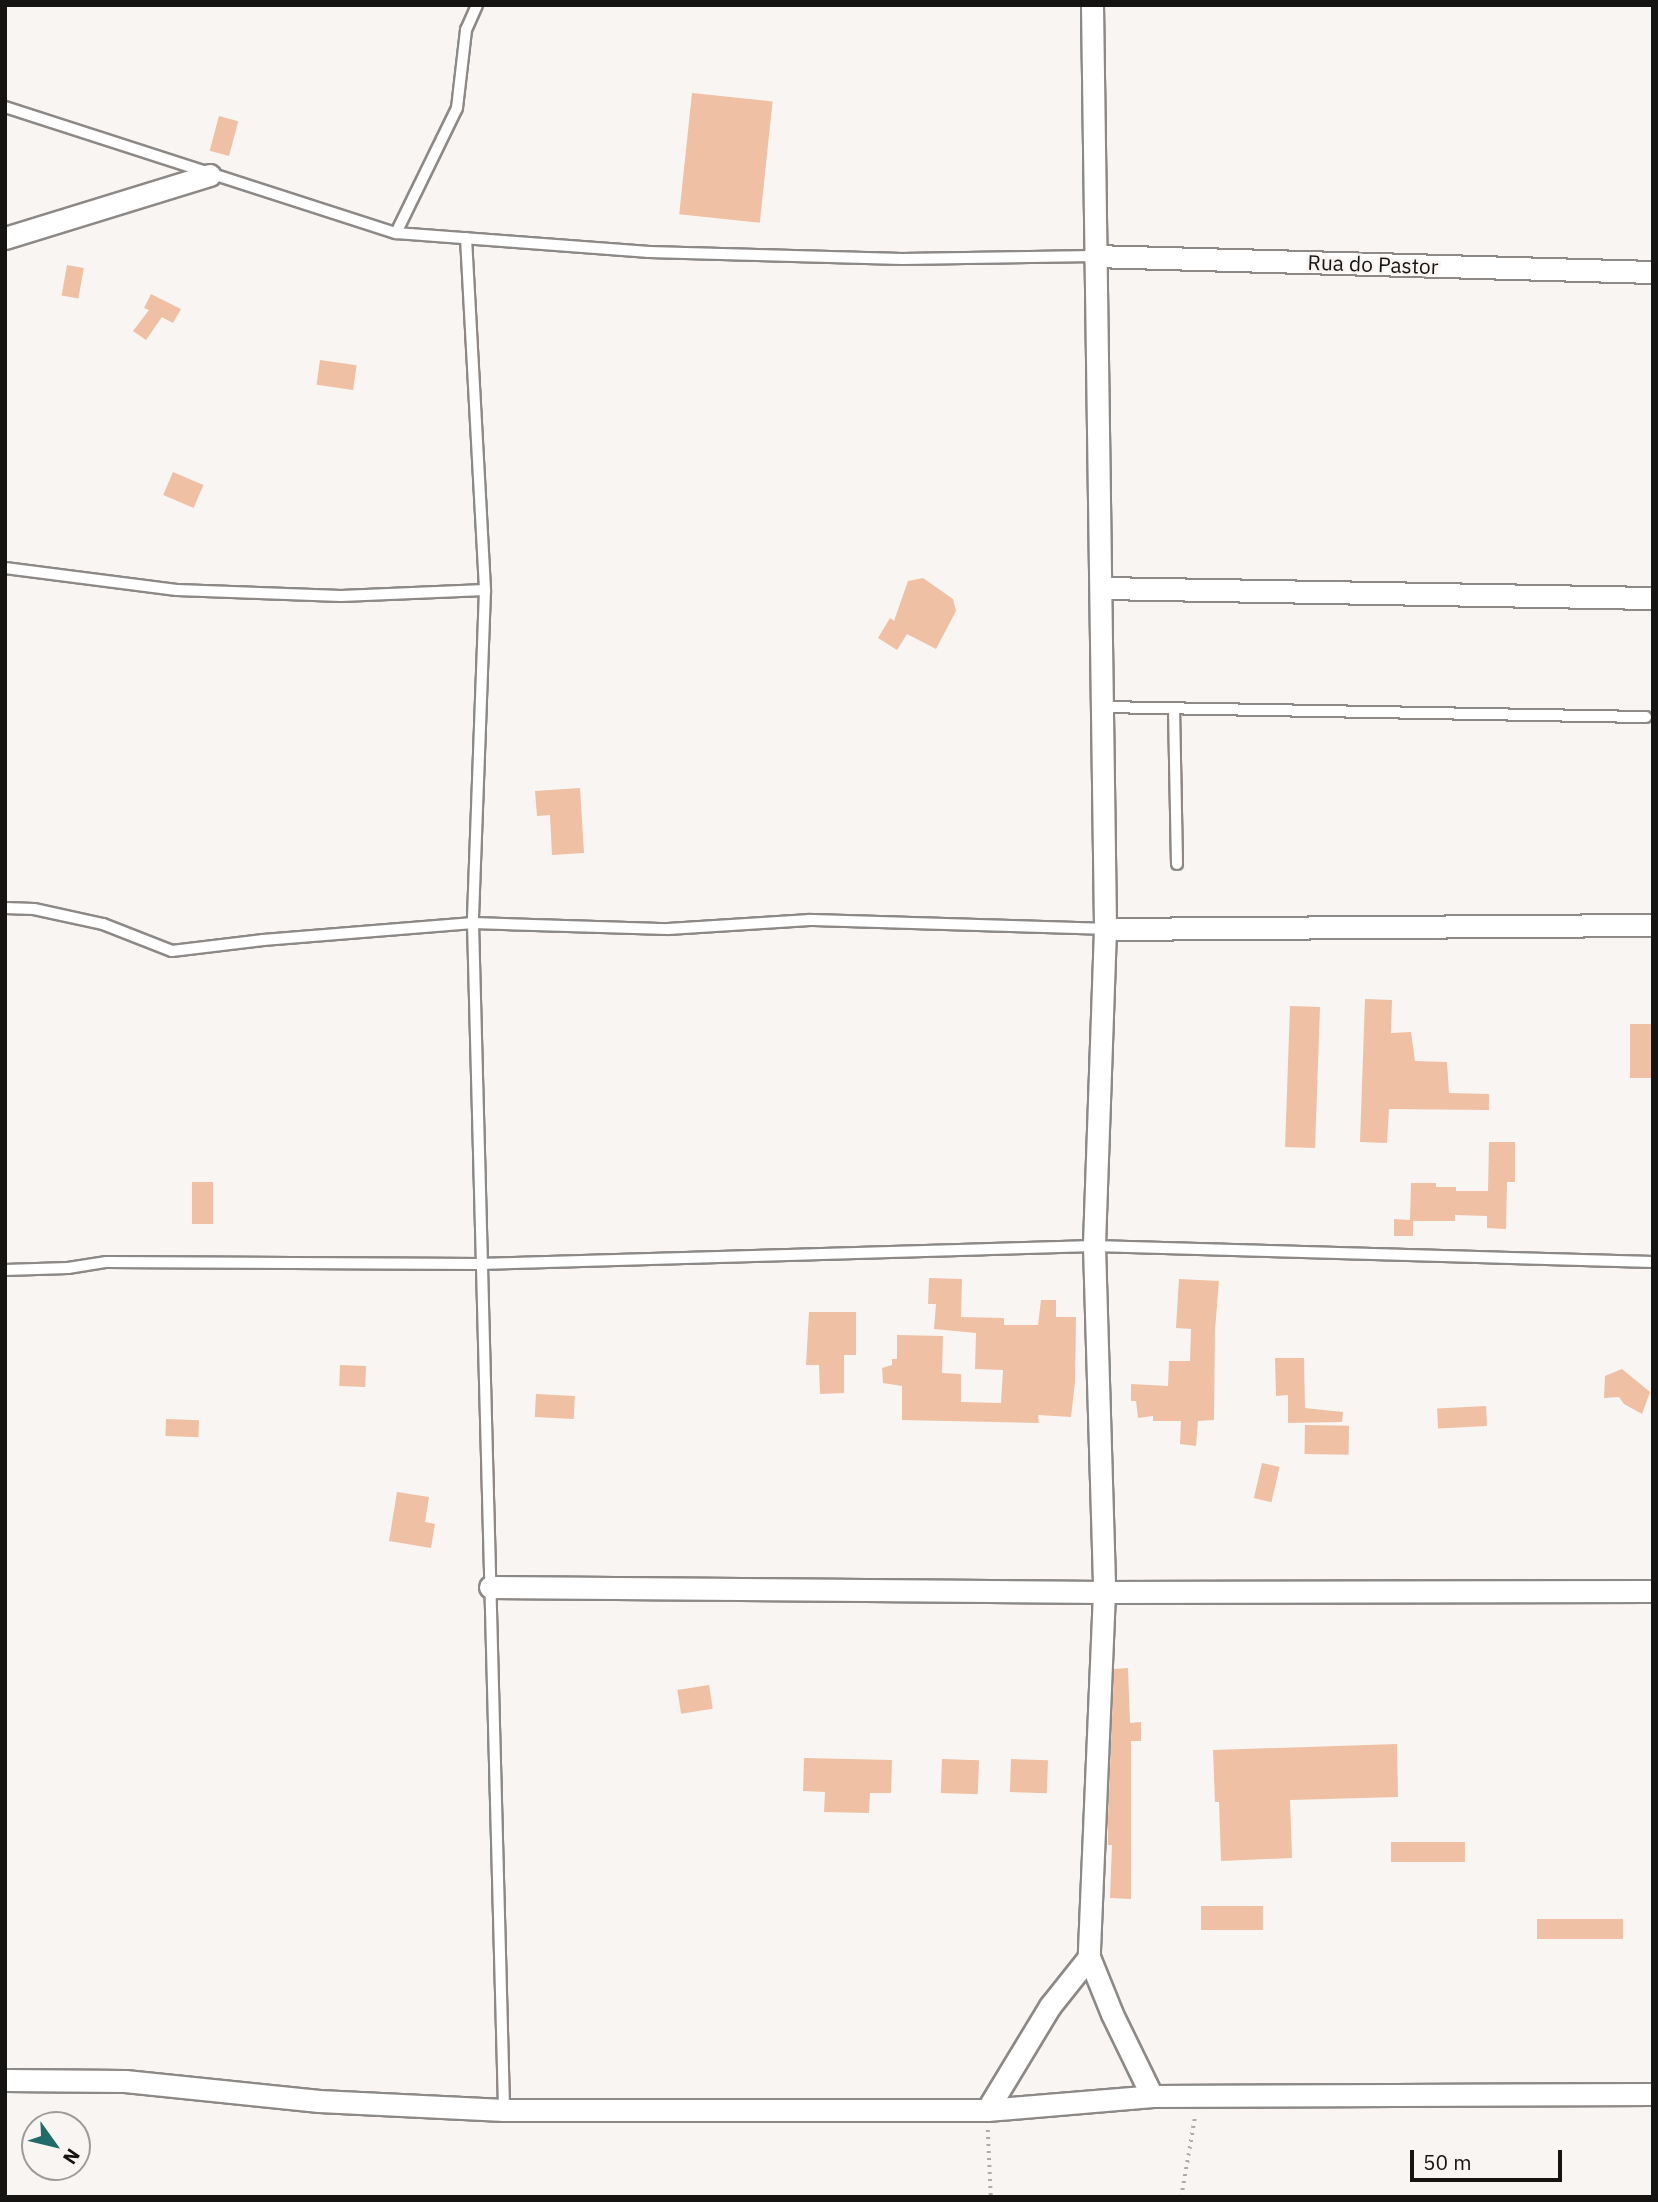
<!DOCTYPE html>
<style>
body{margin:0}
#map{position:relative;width:1658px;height:2202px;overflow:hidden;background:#f8f5f2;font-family:"IBM Plex Sans",sans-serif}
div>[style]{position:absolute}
.building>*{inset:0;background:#efc0a3;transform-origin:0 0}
.path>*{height:3.5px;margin-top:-1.75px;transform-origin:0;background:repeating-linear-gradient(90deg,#aeaca9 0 2px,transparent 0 7px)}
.roads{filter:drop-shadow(2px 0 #8c8987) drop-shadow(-2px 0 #8c8987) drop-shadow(0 2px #8c8987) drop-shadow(0 -2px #8c8987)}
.lane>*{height:10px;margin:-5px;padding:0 5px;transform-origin:5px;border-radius:5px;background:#fff}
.street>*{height:21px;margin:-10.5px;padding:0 10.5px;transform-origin:10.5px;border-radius:10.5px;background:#fff}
span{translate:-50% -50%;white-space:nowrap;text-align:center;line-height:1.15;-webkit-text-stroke:5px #f8f5f2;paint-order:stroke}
.street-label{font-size:21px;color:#151413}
.frame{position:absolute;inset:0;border:7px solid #151413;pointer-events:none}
.north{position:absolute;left:21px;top:2111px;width:70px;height:70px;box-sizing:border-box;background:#f8f5f2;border:2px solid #9d9b99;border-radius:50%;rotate:124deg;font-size:19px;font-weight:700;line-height:28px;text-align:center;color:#151413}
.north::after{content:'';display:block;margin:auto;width:24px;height:32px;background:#216c69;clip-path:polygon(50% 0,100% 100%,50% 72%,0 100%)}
.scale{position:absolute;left:1410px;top:2150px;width:152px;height:32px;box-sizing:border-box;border:4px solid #151413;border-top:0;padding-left:9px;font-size:21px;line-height:24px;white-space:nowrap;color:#151413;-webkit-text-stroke:5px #f8f5f2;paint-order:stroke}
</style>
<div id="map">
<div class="building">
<div style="left:692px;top:93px;width:81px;height:122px;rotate:6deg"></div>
<div style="left:219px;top:116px;width:20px;height:36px;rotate:15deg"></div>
<div style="left:67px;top:265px;width:17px;height:31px;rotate:10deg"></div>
<div style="clip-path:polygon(151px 294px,181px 309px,173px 323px,162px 317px,146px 340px,133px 331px,149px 310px,144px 308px)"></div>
<div style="left:320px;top:360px;width:37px;height:25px;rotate:8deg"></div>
<div style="left:173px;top:472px;width:33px;height:25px;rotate:23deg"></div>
<div style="clip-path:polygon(923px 578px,953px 599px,956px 611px,936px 649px,907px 634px,897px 650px,878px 638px,890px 618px,894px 621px,908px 581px)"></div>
<div style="clip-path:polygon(580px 788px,584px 853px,552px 855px,550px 815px,537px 816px,535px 791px)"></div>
<div style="clip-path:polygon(1365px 999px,1392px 1000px,1391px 1033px,1411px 1032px,1415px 1061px,1447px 1062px,1449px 1093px,1489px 1094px,1489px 1110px,1389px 1109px,1387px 1143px,1360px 1142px)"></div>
<div style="left:1290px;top:1006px;width:30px;height:141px;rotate:2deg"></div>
<div style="left:1630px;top:1024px;width:23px;height:54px"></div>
<div style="clip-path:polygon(1489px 1142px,1515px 1142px,1515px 1182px,1507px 1182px,1506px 1229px,1487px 1228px,1487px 1216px,1455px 1215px,1455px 1221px,1413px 1221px,1413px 1236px,1394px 1236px,1394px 1219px,1410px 1220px,1411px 1183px,1436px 1183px,1436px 1187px,1456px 1187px,1456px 1191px,1488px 1191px)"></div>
<div style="left:192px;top:1182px;width:21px;height:42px"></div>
<div style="clip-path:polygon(929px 1278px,962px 1279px,961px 1317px,1004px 1318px,1004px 1325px,1038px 1325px,1041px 1300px,1056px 1300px,1056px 1317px,1076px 1317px,1075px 1382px,1071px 1417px,1038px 1415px,1039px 1423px,902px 1420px,902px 1386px,883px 1383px,882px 1368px,892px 1365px,892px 1359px,897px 1359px,897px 1335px,943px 1336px,942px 1373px,961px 1374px,961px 1402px,1001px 1403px,1003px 1370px,975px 1369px,976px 1333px,934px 1329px,936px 1304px,928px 1304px)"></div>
<div style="clip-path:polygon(1179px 1279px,1219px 1281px,1215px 1330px,1214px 1420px,1198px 1421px,1196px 1446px,1180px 1444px,1181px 1421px,1153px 1421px,1153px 1416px,1138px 1418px,1136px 1401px,1131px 1401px,1131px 1384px,1168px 1386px,1169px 1361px,1190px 1361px,1191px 1329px,1176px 1328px)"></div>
<div style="clip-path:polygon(809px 1312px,856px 1312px,856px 1355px,844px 1355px,844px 1393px,820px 1394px,819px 1365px,806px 1365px)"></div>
<div style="clip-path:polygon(1275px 1358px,1304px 1358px,1305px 1408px,1343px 1412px,1342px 1422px,1288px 1423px,1288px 1395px,1276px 1396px)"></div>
<div style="left:340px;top:1365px;width:26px;height:21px;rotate:2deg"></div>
<div style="clip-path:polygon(1622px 1369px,1650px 1392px,1642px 1414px,1624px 1404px,1619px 1397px,1604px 1398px,1605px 1376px)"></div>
<div style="left:536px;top:1394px;width:39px;height:23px;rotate:3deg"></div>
<div style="left:1486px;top:1406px;width:20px;height:49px;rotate:87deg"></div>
<div style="left:166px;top:1419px;width:33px;height:17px;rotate:2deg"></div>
<div style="left:1305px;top:1425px;width:44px;height:29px;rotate:1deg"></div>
<div style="left:1262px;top:1463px;width:18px;height:36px;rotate:13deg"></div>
<div style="clip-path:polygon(397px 1492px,429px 1497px,425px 1522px,435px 1524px,431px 1548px,389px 1541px)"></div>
<div style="clip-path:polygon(1128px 1668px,1130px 1723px,1141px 1722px,1141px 1741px,1131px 1741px,1131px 1899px,1110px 1898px,1112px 1845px,1108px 1845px,1108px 1818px,1114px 1669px)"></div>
<div style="left:709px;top:1685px;width:24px;height:32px;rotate:81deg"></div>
<div style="clip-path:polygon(1397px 1744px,1398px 1797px,1290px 1800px,1292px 1858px,1221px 1861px,1219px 1802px,1215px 1802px,1213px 1750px)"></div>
<div style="clip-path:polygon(804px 1758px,892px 1760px,891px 1793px,870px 1793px,869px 1813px,824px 1812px,825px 1792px,803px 1791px)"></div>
<div style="left:942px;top:1759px;width:37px;height:34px;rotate:2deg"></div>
<div style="left:1011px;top:1759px;width:37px;height:33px;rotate:2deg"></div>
<div style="left:1391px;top:1842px;width:74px;height:20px"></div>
<div style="left:1201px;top:1906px;width:62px;height:24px"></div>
<div style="left:1537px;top:1919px;width:86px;height:20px"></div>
</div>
<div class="path">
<div style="left:988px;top:2130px;width:67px;rotate:87.4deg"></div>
<div style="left:1181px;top:2197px;width:82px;rotate:-80.2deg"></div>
</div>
<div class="roads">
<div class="lane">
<div style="left:5px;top:107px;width:411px;rotate:17.9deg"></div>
<div style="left:396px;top:233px;width:254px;rotate:4.3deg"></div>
<div style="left:649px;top:252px;width:253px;rotate:1.6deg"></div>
<div style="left:902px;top:259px;width:192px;rotate:-0.9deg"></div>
<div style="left:396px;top:233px;width:139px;rotate:-64deg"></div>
<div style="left:457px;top:108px;width:79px;rotate:-83.4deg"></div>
<div style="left:466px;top:30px;width:27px;rotate:-66deg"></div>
<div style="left:466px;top:238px;width:353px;rotate:86.9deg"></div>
<div style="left:5px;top:568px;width:173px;rotate:7.3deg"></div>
<div style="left:177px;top:590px;width:164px;rotate:2.1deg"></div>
<div style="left:341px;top:596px;width:144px;rotate:-2.4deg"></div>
<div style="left:485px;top:590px;width:333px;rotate:92.1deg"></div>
<div style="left:473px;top:923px;width:1187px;rotate:88.5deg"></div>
<div style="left:1103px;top:707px;width:543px;rotate:1.06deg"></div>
<div style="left:1174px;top:708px;width:156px;rotate:88.9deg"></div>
<div style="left:5px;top:908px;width:29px;rotate:2deg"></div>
<div style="left:34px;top:909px;width:71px;rotate:12.3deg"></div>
<div style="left:103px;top:924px;width:74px;rotate:21.4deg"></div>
<div style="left:172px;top:951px;width:92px;rotate:-6.9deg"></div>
<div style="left:263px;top:940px;width:211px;rotate:-4.6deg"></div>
<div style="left:473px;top:923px;width:195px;rotate:1.8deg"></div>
<div style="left:668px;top:929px;width:142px;rotate:-3.6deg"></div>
<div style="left:810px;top:920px;width:295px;rotate:1.7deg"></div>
<div style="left:5px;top:1270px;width:63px;rotate:-1.8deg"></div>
<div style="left:68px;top:1268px;width:39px;rotate:-9deg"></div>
<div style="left:107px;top:1262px;width:372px;rotate:0.3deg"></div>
<div style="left:479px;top:1264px;width:615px;rotate:-1.68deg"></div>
<div style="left:1094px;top:1246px;width:559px;rotate:1.64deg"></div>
</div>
<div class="street">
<div style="left:1092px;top:5px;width:924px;rotate:89.19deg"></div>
<div style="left:1105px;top:929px;width:317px;rotate:92deg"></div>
<div style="left:1094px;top:1246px;width:346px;rotate:88.3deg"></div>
<div style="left:1104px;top:1592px;width:365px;rotate:92.4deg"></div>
<div style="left:1089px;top:1957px;width:61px;rotate:68deg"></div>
<div style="left:1112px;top:2014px;width:91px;rotate:64deg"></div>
<div style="left:5px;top:238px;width:214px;rotate:-17.1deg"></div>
<div style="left:1094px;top:256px;width:559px;rotate:1.64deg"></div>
<div style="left:1101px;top:588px;width:552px;rotate:1.04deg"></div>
<div style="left:1105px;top:929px;width:548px;rotate:-0.42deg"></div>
<div style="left:490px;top:1587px;width:614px;rotate:0.47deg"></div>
<div style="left:1104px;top:1592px;width:549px;rotate:-0.1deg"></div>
<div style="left:5px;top:2080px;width:120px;rotate:0.5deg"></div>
<div style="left:125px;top:2081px;width:195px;rotate:5.9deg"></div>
<div style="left:319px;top:2101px;width:185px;rotate:2.8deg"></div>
<div style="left:504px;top:2110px;width:483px"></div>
<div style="left:987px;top:2110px;width:166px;rotate:-4.8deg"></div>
<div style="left:1152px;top:2096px;width:501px;rotate:-0.23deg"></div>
<div style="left:987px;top:2110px;width:122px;rotate:-58.8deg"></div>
<div style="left:1050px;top:2006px;width:63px;rotate:-51.5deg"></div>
</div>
</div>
<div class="street-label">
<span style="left:1373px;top:264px;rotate:2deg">Rua do Pastor</span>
</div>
<div class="frame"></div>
<div class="north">N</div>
<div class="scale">50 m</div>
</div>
